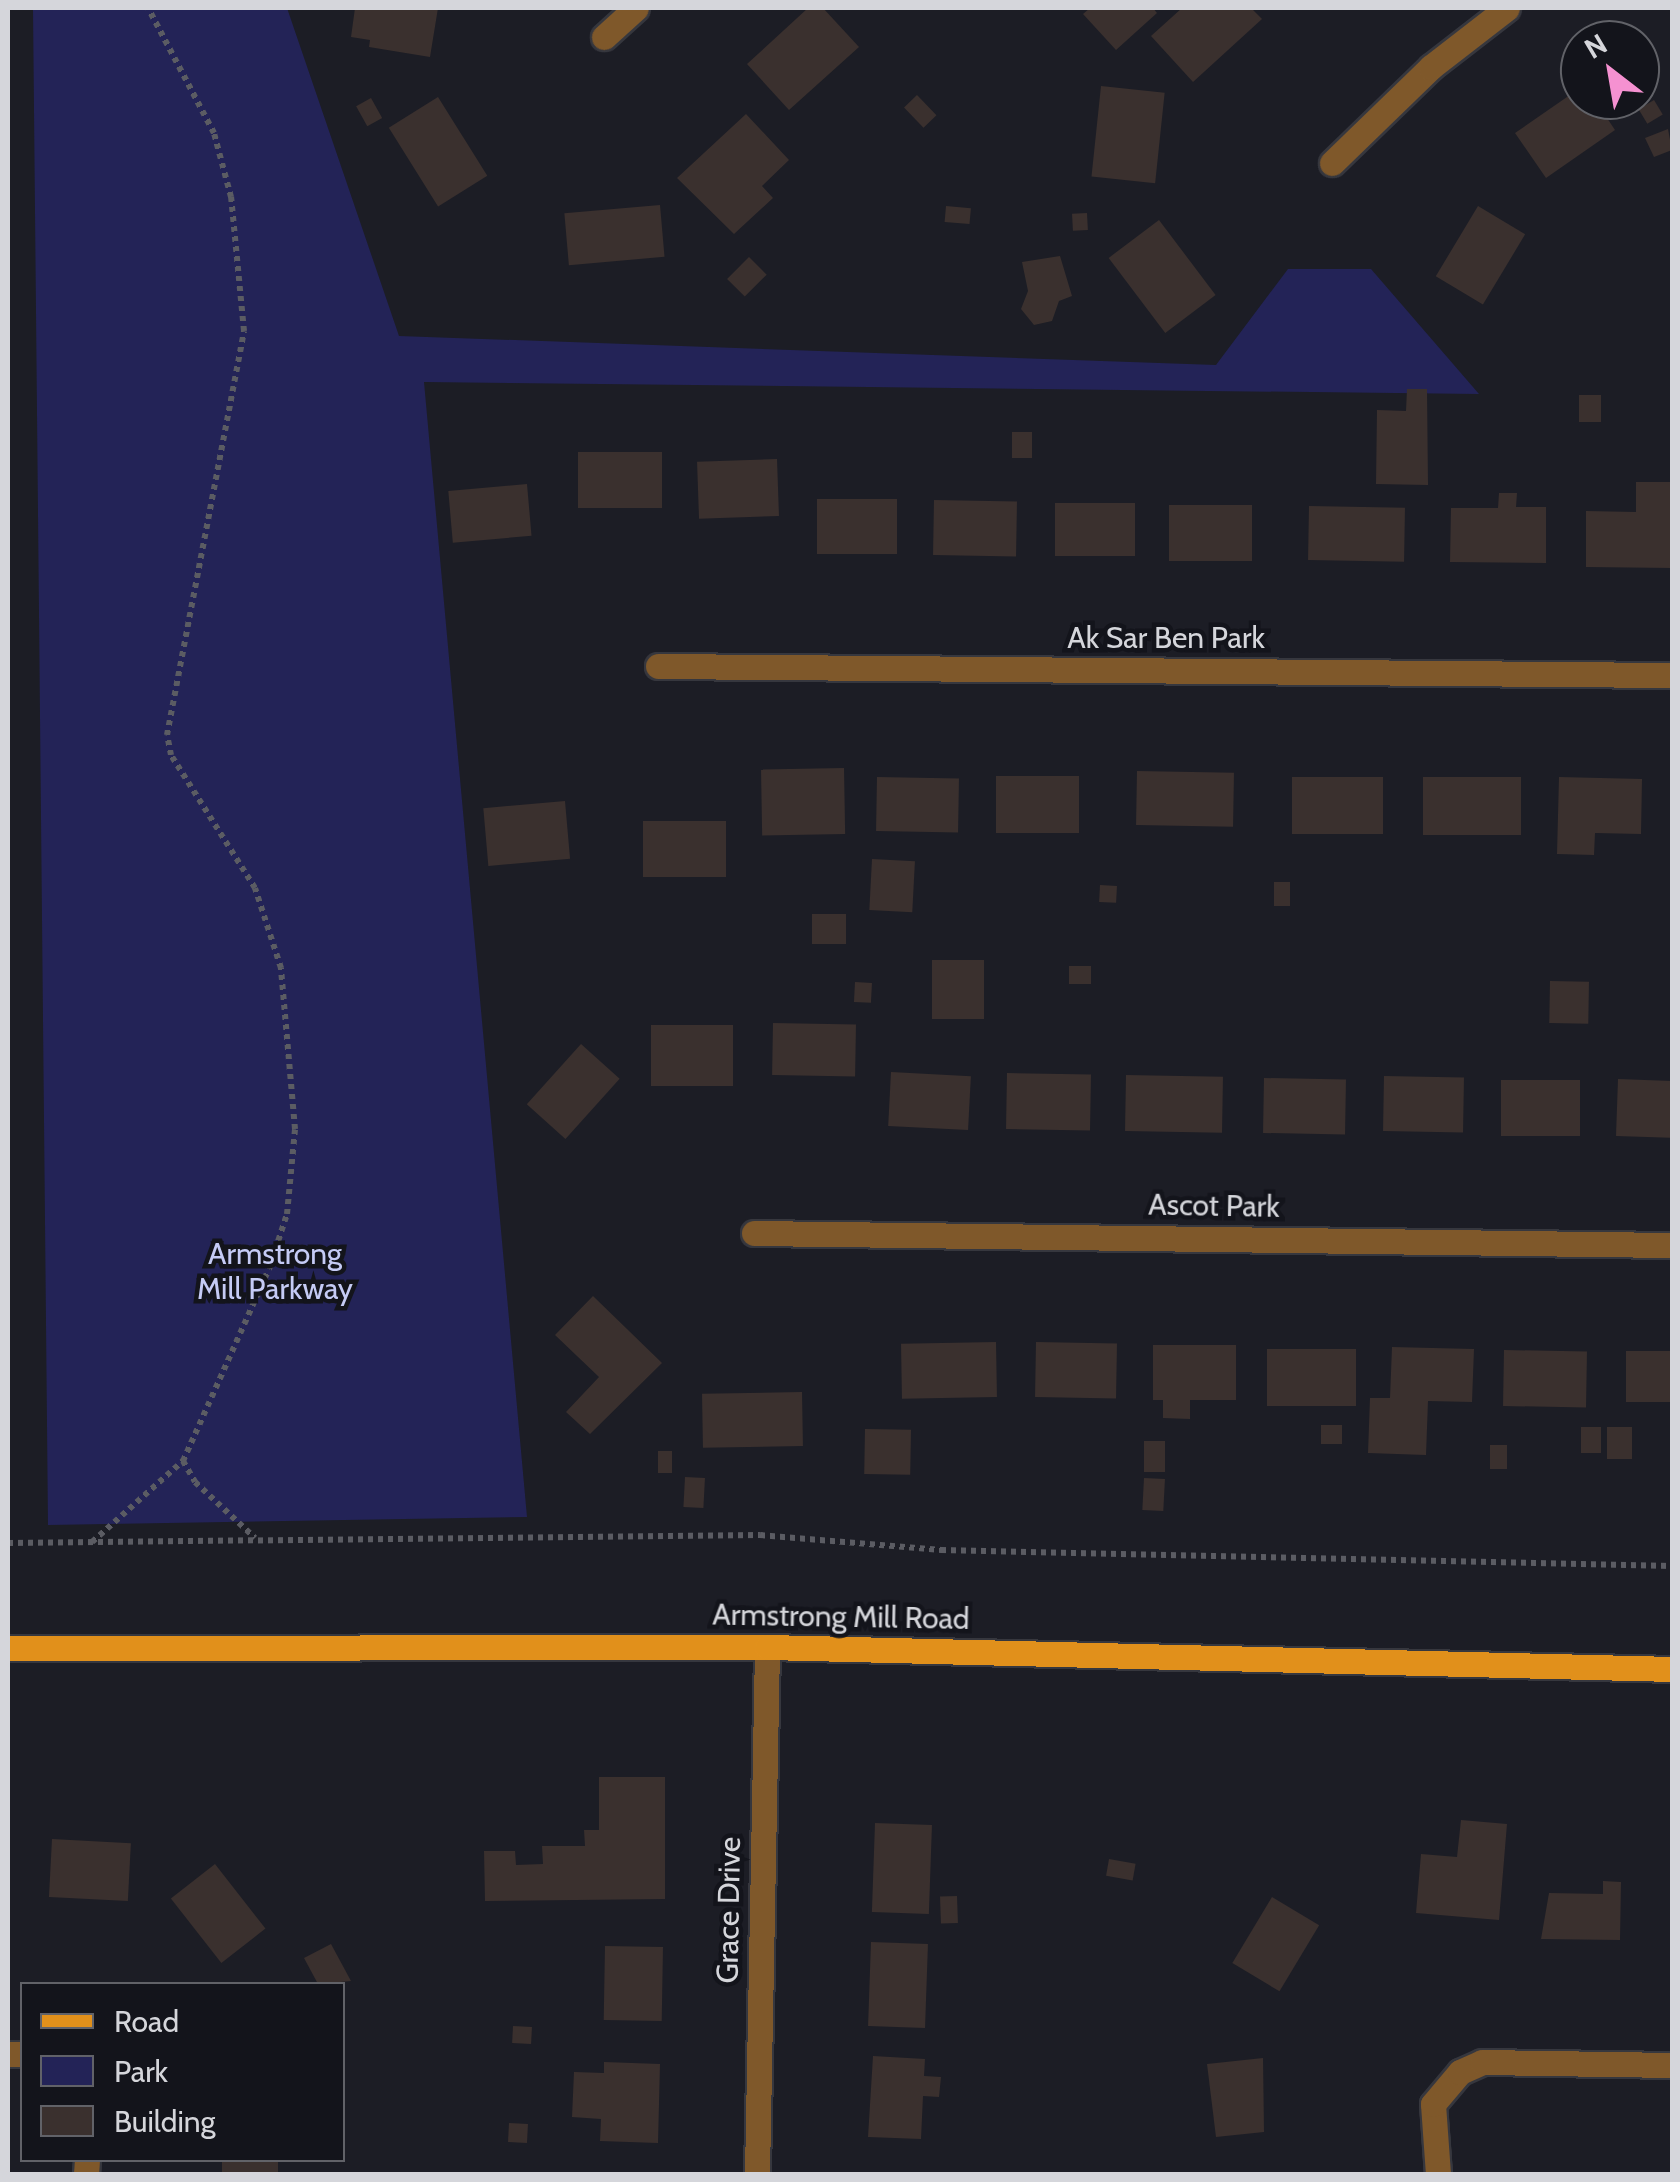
<!DOCTYPE html>
<style>
body{margin:0}
#map{position:relative;width:1680px;height:2182px;overflow:hidden;background:#1c1d25;font-family:Cabin,sans-serif}
div>[style]{position:absolute}
.green>*{inset:0;background:#232357}
.building>*{inset:0;background:#3a302e;transform-origin:0 0}
.path>*{height:6px;margin-top:-3px;transform-origin:0;background:repeating-linear-gradient(90deg,#5b5c63 0 5px,transparent 0 10px)}
.roads{filter:drop-shadow(2px 0 #36373e) drop-shadow(-2px 0 #36373e) drop-shadow(0 2px #36373e) drop-shadow(0 -2px #36373e)}
.minor>*{height:25px;margin:-12.5px;padding:0 12.5px;transform-origin:12.5px;border-radius:12.5px;background:#7f582a}
.major>*{height:25px;margin:-12.5px;padding:0 12.5px;transform-origin:12.5px;border-radius:12.5px;background:#e1901b}
span{translate:-50% -50%;white-space:nowrap;text-align:center;line-height:1.15;-webkit-text-stroke:9px #13141b;paint-order:stroke}
.street-label{font-size:30px;color:#d5d6db}
.park-label{font-size:30px;color:#c5cbf5}
.frame{position:absolute;inset:0;border:10px solid #d5d6db;pointer-events:none}
.legend{position:absolute;left:20px;top:1982px;width:325px;height:180px;box-sizing:border-box;background:#13141b;border:2px solid #616268;margin:0;padding:12px 18px;list-style:none;font-size:30px;color:#d5d6db}
.legend li{display:flex;align-items:center;gap:20px;height:50px}
.legend b{width:50px;border:2px solid #616268}
.north{position:absolute;left:1560px;top:20px;width:100px;height:100px;box-sizing:border-box;background:#13141b;border:2px solid #616268;border-radius:50%;rotate:329deg;font-size:28px;font-weight:700;line-height:40px;text-align:center;color:#d5d6db}
.north::after{content:'';display:block;margin:auto;width:35px;height:45px;background:#f591d1;clip-path:polygon(50% 0,100% 100%,50% 72%,0 100%)}
</style>
<div id="map">
<div class="green">
<div style="clip-path:polygon(33px 8px,287px 8px,399px 336px,1216px 365px,1288px 269px,1371px 269px,1479px 394px,424px 382px,527px 1517px,48px 1525px)"></div>
</div>
<div class="building">
<div style="clip-path:polygon(355px 8px,438px 8px,430px 57px,369px 47px,370px 40px,351px 37px)"></div>
<div style="clip-path:polygon(808px 8px,823px 8px,859px 47px,789px 110px,747px 64px)"></div>
<div style="clip-path:polygon(1090px 8px,1153px 8px,1157px 13px,1116px 50px,1083px 14px)"></div>
<div style="clip-path:polygon(1182px 8px,1251px 8px,1262px 19px,1193px 82px,1151px 36px)"></div>
<div style="left:1101px;top:86px;width:64px;height:91px;rotate:6deg"></div>
<div style="clip-path:polygon(1580px 88px,1580px 100px,1595px 100px,1615px 130px,1546px 178px,1515px 133px)"></div>
<div style="left:917px;top:95px;width:28px;height:18px;rotate:46deg"></div>
<div style="left:438px;top:97px;width:93px;height:58px;rotate:58deg"></div>
<div style="left:371px;top:98px;width:23px;height:17px;rotate:61deg"></div>
<div style="left:1654px;top:100px;width:17px;height:18px;rotate:59deg"></div>
<div style="clip-path:polygon(746px 114px,789px 160px,762px 186px,773px 198px,734px 234px,677px 178px)"></div>
<div style="clip-path:polygon(1668px 129px,1672px 150px,1654px 157px,1645px 138px)"></div>
<div style="left:660px;top:205px;width:52px;height:96px;rotate:85deg"></div>
<div style="left:946px;top:206px;width:25px;height:16px;rotate:5deg"></div>
<div style="left:1478px;top:206px;width:55px;height:82px;rotate:31deg"></div>
<div style="left:1087px;top:213px;width:17px;height:15px;rotate:87deg"></div>
<div style="left:1159px;top:220px;width:94px;height:63px;rotate:53deg"></div>
<div style="clip-path:polygon(1060px 256px,1072px 296px,1059px 301px,1052px 321px,1034px 325px,1021px 309px,1028px 291px,1022px 262px)"></div>
<div style="left:749px;top:257px;width:25px;height:31px;rotate:45deg"></div>
<div style="clip-path:polygon(1407px 389px,1427px 389px,1428px 485px,1376px 484px,1377px 410px,1406px 411px)"></div>
<div style="left:1579px;top:395px;width:22px;height:27px"></div>
<div style="left:1012px;top:432px;width:20px;height:26px"></div>
<div style="left:578px;top:452px;width:84px;height:56px"></div>
<div style="left:777px;top:459px;width:57px;height:80px;rotate:88deg"></div>
<div style="clip-path:polygon(1636px 482px,1672px 482px,1672px 568px,1586px 567px,1586px 511px,1636px 512px)"></div>
<div style="left:527px;top:484px;width:52px;height:79px;rotate:85deg"></div>
<div style="clip-path:polygon(1499px 493px,1517px 493px,1516px 507px,1546px 507px,1546px 563px,1450px 562px,1451px 508px,1498px 508px)"></div>
<div style="left:897px;top:499px;width:55px;height:80px;rotate:90deg"></div>
<div style="left:934px;top:500px;width:83px;height:55px;rotate:1deg"></div>
<div style="left:1055px;top:503px;width:80px;height:53px"></div>
<div style="left:1169px;top:505px;width:83px;height:56px"></div>
<div style="left:1309px;top:506px;width:96px;height:54px;rotate:1deg"></div>
<div style="left:844px;top:768px;width:66px;height:83px;rotate:89deg"></div>
<div style="left:1137px;top:771px;width:97px;height:54px;rotate:1deg"></div>
<div style="left:996px;top:776px;width:83px;height:57px"></div>
<div style="left:877px;top:777px;width:82px;height:54px;rotate:1deg"></div>
<div style="left:1292px;top:777px;width:91px;height:57px"></div>
<div style="left:1423px;top:777px;width:98px;height:58px"></div>
<div style="clip-path:polygon(1559px 777px,1642px 779px,1641px 834px,1595px 833px,1594px 855px,1557px 854px)"></div>
<div style="left:565px;top:801px;width:58px;height:82px;rotate:85deg"></div>
<div style="left:643px;top:821px;width:83px;height:56px"></div>
<div style="left:872px;top:859px;width:43px;height:51px;rotate:3deg"></div>
<div style="left:1274px;top:882px;width:16px;height:24px"></div>
<div style="left:1100px;top:885px;width:17px;height:17px;rotate:3deg"></div>
<div style="left:846px;top:914px;width:30px;height:34px;rotate:90deg"></div>
<div style="left:932px;top:960px;width:52px;height:59px"></div>
<div style="left:1069px;top:966px;width:22px;height:18px"></div>
<div style="left:1550px;top:981px;width:39px;height:42px;rotate:1deg"></div>
<div style="left:855px;top:982px;width:17px;height:20px;rotate:3deg"></div>
<div style="left:773px;top:1023px;width:83px;height:52px;rotate:1deg"></div>
<div style="left:733px;top:1025px;width:61px;height:82px;rotate:90deg"></div>
<div style="left:581px;top:1044px;width:52px;height:81px;rotate:42deg"></div>
<div style="left:891px;top:1072px;width:80px;height:54px;rotate:3deg"></div>
<div style="left:1007px;top:1073px;width:84px;height:56px;rotate:1deg"></div>
<div style="left:1126px;top:1075px;width:97px;height:56px;rotate:1deg"></div>
<div style="left:1384px;top:1076px;width:80px;height:55px;rotate:1deg"></div>
<div style="left:1264px;top:1078px;width:82px;height:55px;rotate:1deg"></div>
<div style="left:1618px;top:1079px;width:54px;height:57px;rotate:2deg"></div>
<div style="left:1501px;top:1080px;width:79px;height:56px"></div>
<div style="clip-path:polygon(593px 1296px,662px 1363px,590px 1434px,566px 1412px,599px 1377px,555px 1335px)"></div>
<div style="left:996px;top:1342px;width:55px;height:95px;rotate:89deg"></div>
<div style="left:1036px;top:1342px;width:81px;height:55px;rotate:1deg"></div>
<div style="clip-path:polygon(1153px 1345px,1236px 1345px,1236px 1400px,1190px 1400px,1190px 1419px,1163px 1418px,1163px 1400px,1153px 1400px)"></div>
<div style="clip-path:polygon(1392px 1347px,1474px 1349px,1472px 1402px,1428px 1401px,1426px 1455px,1368px 1453px,1370px 1398px,1390px 1398px)"></div>
<div style="left:1267px;top:1349px;width:89px;height:57px"></div>
<div style="left:1504px;top:1350px;width:83px;height:56px;rotate:1deg"></div>
<div style="left:1626px;top:1351px;width:46px;height:51px"></div>
<div style="left:802px;top:1392px;width:54px;height:100px;rotate:89deg"></div>
<div style="left:1321px;top:1425px;width:21px;height:19px"></div>
<div style="left:1601px;top:1427px;width:26px;height:20px;rotate:90deg"></div>
<div style="left:1607px;top:1427px;width:25px;height:32px"></div>
<div style="left:865px;top:1429px;width:46px;height:45px;rotate:1deg"></div>
<div style="left:1144px;top:1441px;width:21px;height:31px"></div>
<div style="left:1490px;top:1445px;width:17px;height:24px"></div>
<div style="left:658px;top:1451px;width:14px;height:22px"></div>
<div style="left:685px;top:1477px;width:20px;height:30px;rotate:3deg"></div>
<div style="left:1144px;top:1478px;width:21px;height:32px;rotate:3deg"></div>
<div style="clip-path:polygon(599px 1777px,665px 1777px,665px 1899px,485px 1901px,484px 1851px,515px 1851px,516px 1865px,543px 1864px,542px 1846px,585px 1846px,584px 1830px,599px 1830px)"></div>
<div style="clip-path:polygon(1461px 1820px,1507px 1824px,1499px 1920px,1416px 1913px,1421px 1854px,1457px 1857px)"></div>
<div style="left:875px;top:1823px;width:57px;height:89px;rotate:2deg"></div>
<div style="left:52px;top:1839px;width:79px;height:58px;rotate:3deg"></div>
<div style="left:1109px;top:1859px;width:27px;height:17px;rotate:10deg"></div>
<div style="left:215px;top:1864px;width:82px;height:56px;rotate:52deg"></div>
<div style="clip-path:polygon(1603px 1881px,1621px 1882px,1620px 1940px,1541px 1939px,1549px 1893px,1603px 1894px)"></div>
<div style="left:957px;top:1896px;width:27px;height:17px;rotate:88deg"></div>
<div style="left:1272px;top:1897px;width:55px;height:77px;rotate:31deg"></div>
<div style="left:871px;top:1942px;width:57px;height:84px;rotate:2deg"></div>
<div style="clip-path:polygon(331px 1944px,351px 1981px,318px 1984px,304px 1958px)"></div>
<div style="left:605px;top:1946px;width:58px;height:74px;rotate:1deg"></div>
<div style="left:513px;top:2026px;width:19px;height:17px;rotate:3deg"></div>
<div style="clip-path:polygon(873px 2056px,925px 2059px,924px 2076px,941px 2077px,939px 2097px,923px 2096px,921px 2139px,868px 2137px)"></div>
<div style="clip-path:polygon(1263px 2058px,1264px 2132px,1216px 2137px,1207px 2064px)"></div>
<div style="clip-path:polygon(604px 2062px,660px 2064px,658px 2143px,600px 2141px,601px 2119px,572px 2117px,574px 2072px,604px 2073px)"></div>
<div style="left:509px;top:2123px;width:19px;height:19px;rotate:3deg"></div>
<div style="left:222px;top:2160px;width:56px;height:14px"></div>
</div>
<div class="path">
<div style="left:183px;top:1461px;width:24px;rotate:60deg"></div>
<div style="left:195px;top:1482px;width:82px;rotate:43deg"></div>
<div style="left:92px;top:1542px;width:122px;rotate:-41.7deg"></div>
<div style="left:183px;top:1461px;width:210px;rotate:-65.9deg"></div>
<div style="left:269px;top:1269px;width:58px;rotate:-71.9deg"></div>
<div style="left:287px;top:1214px;width:85px;rotate:-84.6deg"></div>
<div style="left:295px;top:1129px;width:162px;rotate:-95deg"></div>
<div style="left:281px;top:968px;width:84px;rotate:-108deg"></div>
<div style="left:255px;top:888px;width:157px;rotate:-122.3deg"></div>
<div style="left:171px;top:755px;width:20px;rotate:-101deg"></div>
<div style="left:167px;top:735px;width:411px;rotate:-79.2deg"></div>
<div style="left:244px;top:331px;width:135px;rotate:-95.5deg"></div>
<div style="left:231px;top:197px;width:66px;rotate:-104.9deg"></div>
<div style="left:214px;top:133px;width:141px;rotate:-117.8deg"></div>
<div style="left:8px;top:1543px;width:752px;rotate:-0.61deg"></div>
<div style="left:760px;top:1535px;width:182px;rotate:4.7deg"></div>
<div style="left:941px;top:1550px;width:731px;rotate:1.25deg"></div>
</div>
<div class="roads">
<div class="minor">
<div style="left:604px;top:37px;width:43px;rotate:-42.2deg"></div>
<div style="left:1332px;top:163px;width:138px;rotate:-44.1deg"></div>
<div style="left:1431px;top:67px;width:96px;rotate:-37.8deg"></div>
<div style="left:658px;top:666px;width:1014px;rotate:0.51deg"></div>
<div style="left:754px;top:1233px;width:918px;rotate:0.75deg"></div>
<div style="left:8px;top:2054px;width:14px"></div>
<div style="left:86px;top:2174px;width:14px;rotate:-86deg"></div>
<div style="left:757px;top:2174px;width:527px;rotate:-88.91deg"></div>
<div style="left:1438px;top:2174px;width:70px;rotate:-94.1deg"></div>
<div style="left:1433px;top:2104px;width:42px;rotate:-49.8deg"></div>
<div style="left:1460px;top:2072px;width:24px;rotate:-24deg"></div>
<div style="left:1482px;top:2062px;width:190px;rotate:0.9deg"></div>
</div>
<div class="major">
<div style="left:8px;top:1648px;width:759px;rotate:-0.08deg"></div>
<div style="left:767px;top:1647px;width:905px;rotate:1.39deg"></div>
</div>
</div>
<div class="street-label">
<span style="left:1166px;top:638px">Ak Sar Ben Park</span>
<span style="left:1214px;top:1206px;rotate:1deg">Ascot Park</span>
<span style="left:841px;top:1617px;rotate:1deg">Armstrong Mill Road</span>
<span style="left:729px;top:1910px;rotate:-89deg">Grace Drive</span>
</div>
<div class="park-label">
<span style="left:275px;top:1271px">Armstrong<br>Mill Parkway</span>
</div>
<div class="frame"></div>
<ul class="legend">
<li><b style="height:12px;background:#e1901b"></b>Road</li>
<li><b style="height:28px;background:#232357"></b>Park</li>
<li><b style="height:28px;background:#3a302e"></b>Building</li>
</ul>
<div class="north">N</div>
</div>
